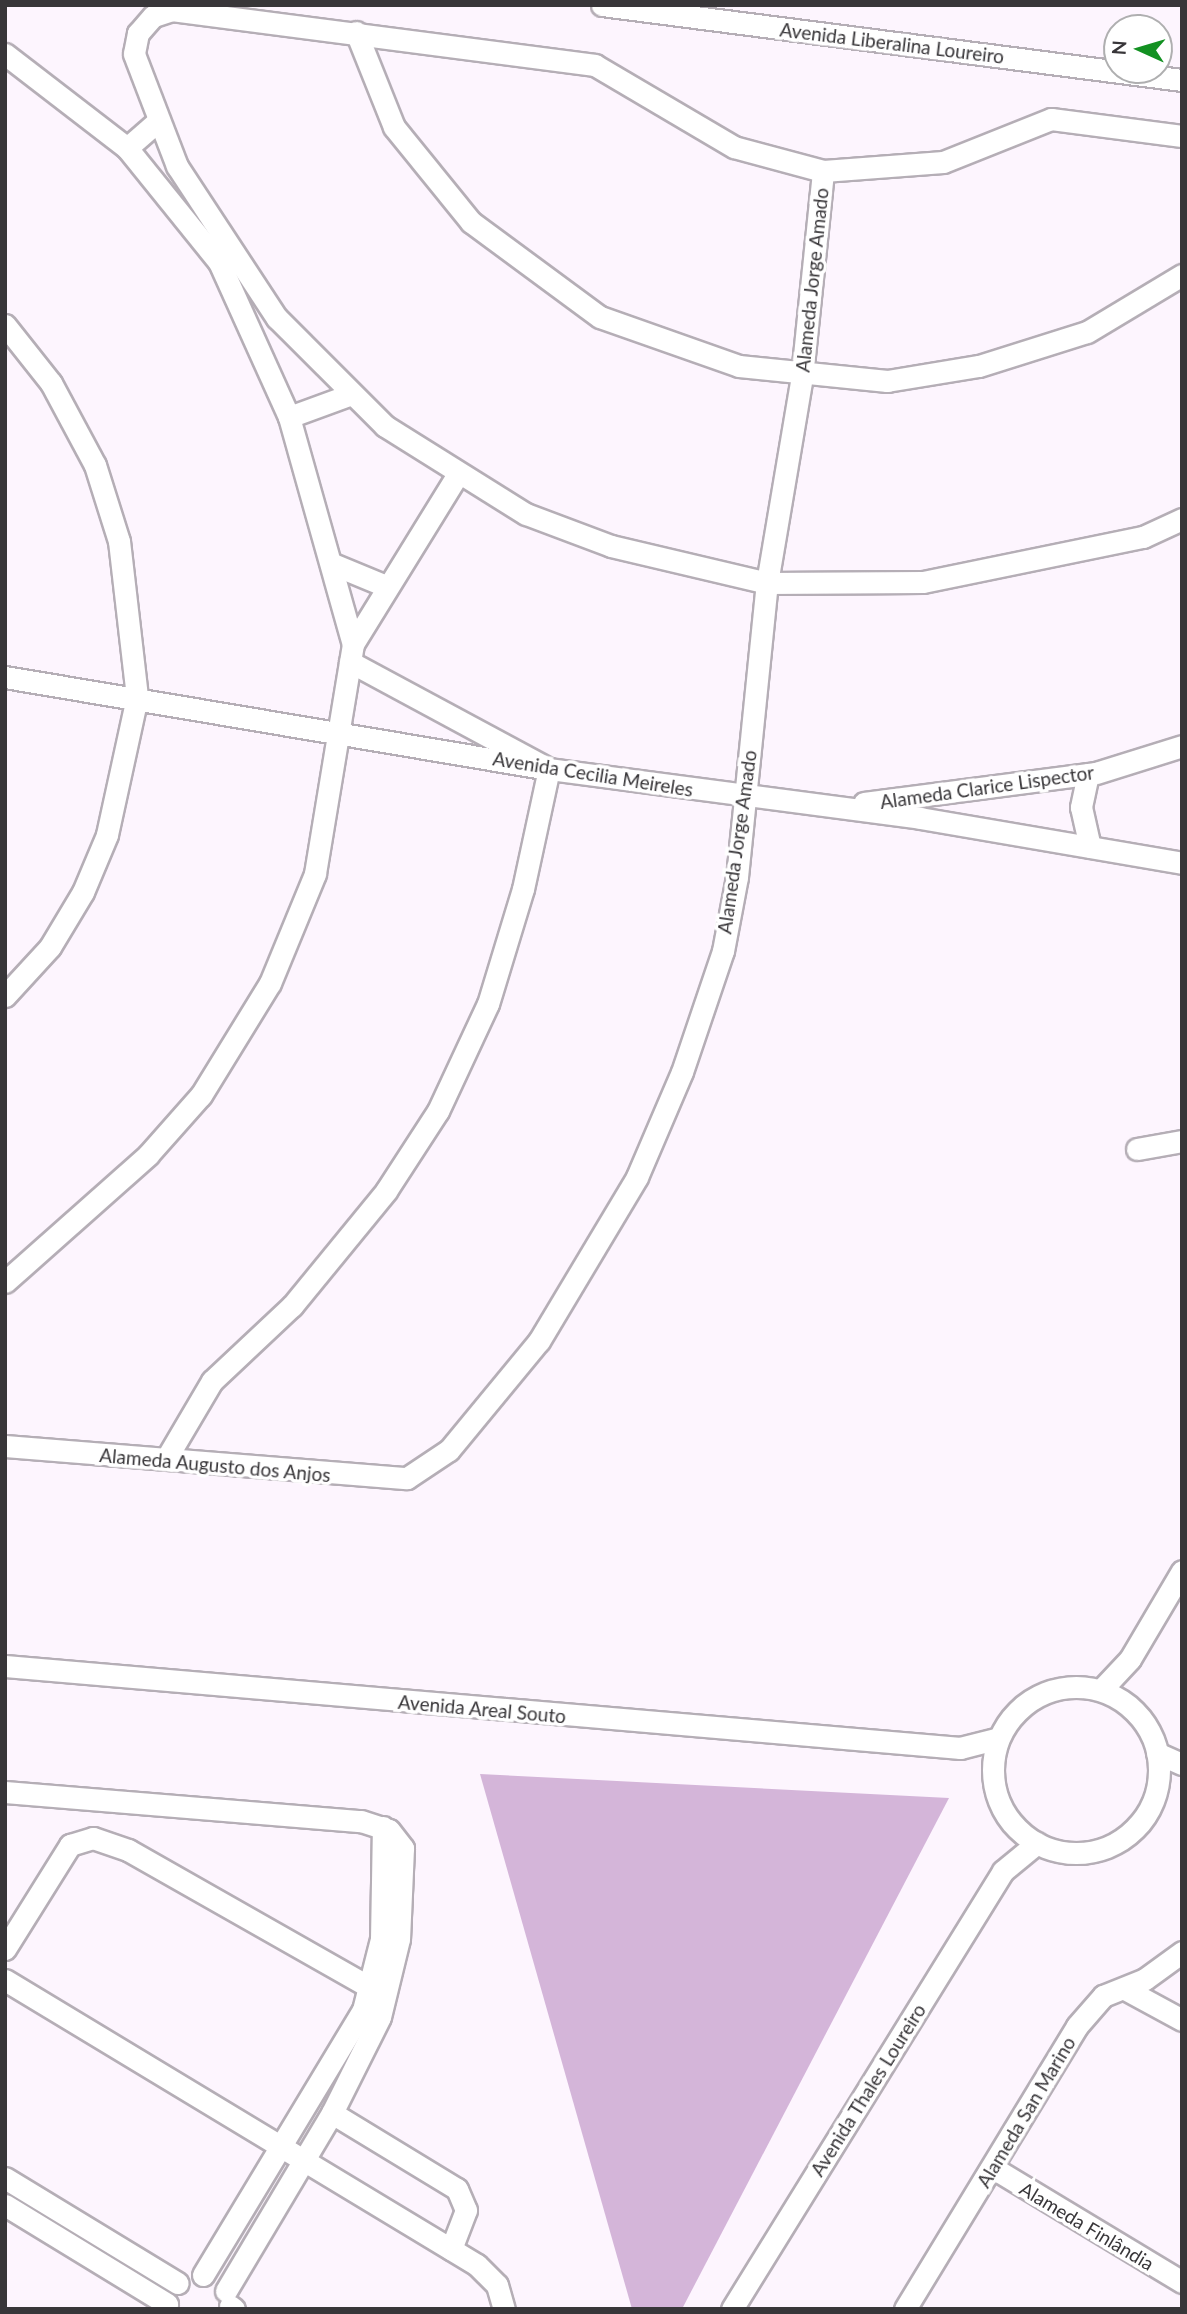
<!DOCTYPE html>
<meta charset="utf-8">
<style>
body{margin:0}
#map{position:relative;width:1187px;height:2314px;overflow:hidden;background:#fdf5fe;font-family:Lato,sans-serif}
div>[style]{position:absolute}
.forest>*{inset:0;background:#d4b5d9}
.roads{filter:drop-shadow(2px 0 #b5aeb6) drop-shadow(-2px 0 #b5aeb6) drop-shadow(0 2px #b5aeb6) drop-shadow(0 -2px #b5aeb6)}
.minor>*{height:21px;margin:-10.5px;padding:0 10.5px;transform-origin:10.5px;border-radius:10.5px;background:#fff}
.minor>.ring{margin:-10.5px;padding:0;box-sizing:content-box;background:none;border:21px solid #fff;border-radius:50%}
span{translate:-50% -50%;white-space:nowrap;text-align:center;line-height:1.15;-webkit-text-stroke:7px #fff;paint-order:stroke}
.street-label{font-size:19px;color:#383639}
.frame{position:absolute;inset:0;border:7px solid #383639;pointer-events:none}
.north{position:absolute;left:1103px;top:14px;width:70px;height:70px;box-sizing:border-box;background:#fff;border:2px solid #afafb0;border-radius:50%;rotate:274deg;font-size:19px;font-weight:700;line-height:28px;text-align:center;color:#383639}
.north::after{content:'';display:block;margin:auto;width:24px;height:32px;background:#139122;clip-path:polygon(50% 0,100% 100%,50% 72%,0 100%)}
</style>
<div id="map">
<div class="forest">
<div style="clip-path:polygon(480px 1774px,949px 1798px,682px 2309px,632px 2309px)"></div>
</div>
<div class="roads">
<div class="minor">
<div style="left:602px;top:5px;width:585px;rotate:7.37deg"></div>
<div style="left:356px;top:32px;width:102px;rotate:68.2deg"></div>
<div style="left:394px;top:127px;width:122px;rotate:51deg"></div>
<div style="left:471px;top:222px;width:160px;rotate:36.4deg"></div>
<div style="left:600px;top:317px;width:147px;rotate:19.4deg"></div>
<div style="left:739px;top:366px;width:149px;rotate:5.8deg"></div>
<div style="left:887px;top:381px;width:93px;rotate:-9.3deg"></div>
<div style="left:979px;top:366px;width:113px;rotate:-17.5deg"></div>
<div style="left:1087px;top:332px;width:111px;rotate:-31deg"></div>
<div style="left:5px;top:54px;width:154px;rotate:37.6deg"></div>
<div style="left:127px;top:148px;width:146px;rotate:51.1deg"></div>
<div style="left:219px;top:262px;width:170px;rotate:65.7deg"></div>
<div style="left:289px;top:417px;width:236px;rotate:74.3deg"></div>
<div style="left:353px;top:644px;width:233px;rotate:99.4deg"></div>
<div style="left:315px;top:874px;width:118px;rotate:112.4deg"></div>
<div style="left:270px;top:983px;width:132px;rotate:121.6deg"></div>
<div style="left:201px;top:1095px;width:80px;rotate:131.5deg"></div>
<div style="left:148px;top:1155px;width:191px;rotate:138.4deg"></div>
<div style="left:1182px;top:136px;width:132px;rotate:-172.6deg"></div>
<div style="left:1051px;top:119px;width:116px;rotate:158.3deg"></div>
<div style="left:943px;top:162px;width:120px;rotate:175.7deg"></div>
<div style="left:823px;top:171px;width:92px;rotate:-164.9deg"></div>
<div style="left:734px;top:147px;width:161px;rotate:-149.5deg"></div>
<div style="left:595px;top:65px;width:427px;rotate:-172.6deg"></div>
<div style="left:172px;top:10px;width:20px;rotate:162deg"></div>
<div style="left:153px;top:16px;width:23px;rotate:131deg"></div>
<div style="left:138px;top:33px;width:21px;rotate:101deg"></div>
<div style="left:134px;top:54px;width:120px;rotate:69deg"></div>
<div style="left:177px;top:166px;width:182px;rotate:56.7deg"></div>
<div style="left:277px;top:318px;width:153px;rotate:45deg"></div>
<div style="left:385px;top:426px;width:166px;rotate:32deg"></div>
<div style="left:526px;top:514px;width:91px;rotate:20.6deg"></div>
<div style="left:611px;top:546px;width:160px;rotate:13.3deg"></div>
<div style="left:767px;top:583px;width:156px;rotate:-0.4deg"></div>
<div style="left:923px;top:582px;width:225px;rotate:-11.6deg"></div>
<div style="left:1143px;top:537px;width:43px;rotate:-24.8deg"></div>
<div style="left:127px;top:148px;width:41px;rotate:-41.1deg"></div>
<div style="left:5px;top:325px;width:74px;rotate:51.6deg"></div>
<div style="left:51px;top:383px;width:93px;rotate:61.8deg"></div>
<div style="left:95px;top:465px;width:80px;rotate:72.5deg"></div>
<div style="left:119px;top:541px;width:157px;rotate:83.4deg"></div>
<div style="left:137px;top:697px;width:141px;rotate:102.3deg"></div>
<div style="left:107px;top:835px;width:62px;rotate:112.8deg"></div>
<div style="left:83px;top:892px;width:64px;rotate:121deg"></div>
<div style="left:50px;top:947px;width:67px;rotate:132.6deg"></div>
<div style="left:289px;top:417px;width:64px;rotate:-20.1deg"></div>
<div style="left:335px;top:565px;width:55px;rotate:22.4deg"></div>
<div style="left:353px;top:644px;width:200px;rotate:-58.3deg"></div>
<div style="left:5px;top:677px;width:552px;rotate:9.6deg"></div>
<div style="left:549px;top:769px;width:374px;rotate:7.5deg"></div>
<div style="left:920px;top:818px;width:266px;rotate:9.7deg"></div>
<div style="left:1088px;top:774px;width:34px;rotate:102deg"></div>
<div style="left:1081px;top:807px;width:41px;rotate:77.3deg"></div>
<div style="left:864px;top:803px;width:234px;rotate:-7.4deg"></div>
<div style="left:1096px;top:773px;width:90px;rotate:-17.4deg"></div>
<div style="left:1137px;top:1149px;width:46px;rotate:-10.1deg"></div>
<div style="left:5px;top:1446px;width:403px;rotate:4.6deg"></div>
<div style="left:407px;top:1478px;width:50px;rotate:-33.7deg"></div>
<div style="left:449px;top:1450px;width:141px;rotate:-50.5deg"></div>
<div style="left:539px;top:1341px;width:191px;rotate:-59.1deg"></div>
<div style="left:637px;top:1177px;width:114px;rotate:-66.8deg"></div>
<div style="left:682px;top:1072px;width:128px;rotate:-71.3deg"></div>
<div style="left:723px;top:951px;width:75px;rotate:-79.3deg"></div>
<div style="left:737px;top:877px;width:296px;rotate:-84.2deg"></div>
<div style="left:767px;top:583px;width:211px;rotate:-80.4deg"></div>
<div style="left:802px;top:375px;width:205px;rotate:-84.1deg"></div>
<div style="left:166px;top:1459px;width:91px;rotate:-59.5deg"></div>
<div style="left:212px;top:1381px;width:110px;rotate:-43.2deg"></div>
<div style="left:292px;top:1306px;width:149px;rotate:-50.7deg"></div>
<div style="left:386px;top:1191px;width:95px;rotate:-57deg"></div>
<div style="left:438px;top:1111px;width:118px;rotate:-65deg"></div>
<div style="left:488px;top:1004px;width:120px;rotate:-73.1deg"></div>
<div style="left:523px;top:889px;width:123px;rotate:-77.8deg"></div>
<div style="left:549px;top:769px;width:226px;rotate:-151.7deg"></div>
<div style="left:5px;top:1666px;width:959px;rotate:4.91deg"></div>
<div style="left:960px;top:1748px;width:40px;rotate:-14.4deg"></div>
<div class="ring" style="left:993px;top:1687px;width:145px;height:145px"></div>
<div style="left:1101px;top:1690px;width:42px;rotate:-46.9deg"></div>
<div style="left:1130px;top:1659px;width:102px;rotate:-59.4deg"></div>
<div style="left:1157px;top:1753px;width:27px;rotate:24deg"></div>
<div style="left:5px;top:1792px;width:357px;rotate:4.7deg"></div>
<div style="left:361px;top:1821px;width:29px;rotate:18deg"></div>
<div style="left:389px;top:1830px;width:23px;rotate:52deg"></div>
<div style="left:403px;top:1848px;width:91px;rotate:92.5deg"></div>
<div style="left:399px;top:1939px;width:80px;rotate:103.7deg"></div>
<div style="left:380px;top:2017px;width:107px;rotate:116.6deg"></div>
<div style="left:332px;top:2113px;width:207px;rotate:120.8deg"></div>
<div style="left:5px;top:1949px;width:123px;rotate:-58deg"></div>
<div style="left:70px;top:1845px;width:24px;rotate:-17deg"></div>
<div style="left:93px;top:1838px;width:37px;rotate:19deg"></div>
<div style="left:128px;top:1850px;width:292px;rotate:29.6deg"></div>
<div style="left:5px;top:1980px;width:551px;rotate:31.12deg"></div>
<div style="left:477px;top:2265px;width:28px;rotate:45deg"></div>
<div style="left:497px;top:2285px;width:25px;rotate:74deg"></div>
<div style="left:1125px;top:1989px;width:65px;rotate:28.5deg"></div>
<div style="left:332px;top:2113px;width:146px;rotate:31.3deg"></div>
<div style="left:457px;top:2189px;width:23px;rotate:67deg"></div>
<div style="left:466px;top:2210px;width:42px;rotate:111deg"></div>
<div style="left:993px;top:2168px;width:221px;rotate:31.1deg"></div>
<div style="left:5px;top:2178px;width:202px;rotate:31.3deg"></div>
<div style="left:5px;top:2205px;width:190px;rotate:31.4deg"></div>
<div style="left:203px;top:2275px;width:310px;rotate:-58.9deg"></div>
<div style="left:363px;top:2010px;width:73px;rotate:-75.8deg"></div>
<div style="left:381px;top:1939px;width:112px;rotate:-89deg"></div>
<div style="left:230px;top:2306px;width:5px;rotate:37deg"></div>
<div style="left:732px;top:2309px;width:515px;rotate:-58.25deg"></div>
<div style="left:1003px;top:1871px;width:44px;rotate:-39.5deg"></div>
<div style="left:905px;top:2309px;width:331px;rotate:-58.7deg"></div>
<div style="left:1077px;top:2026px;width:40px;rotate:-49deg"></div>
<div style="left:1103px;top:1996px;width:45px;rotate:-22deg"></div>
<div style="left:1145px;top:1979px;width:46px;rotate:-36.1deg"></div>
</div>
</div>
<div class="street-label">
<span style="left:892px;top:43px;rotate:7deg">Avenida Liberalina Loureiro</span>
<span style="left:812px;top:280px;rotate:-84deg">Alameda Jorge Amado</span>
<span style="left:593px;top:774px;rotate:9deg">Avenida Cecilia Meireles</span>
<span style="left:987px;top:787px;rotate:-8deg">Alameda Clarice Lispector</span>
<span style="left:737px;top:842px;rotate:-82deg">Alameda Jorge Amado</span>
<span style="left:215px;top:1465px;rotate:5deg">Alameda Augusto dos Anjos</span>
<span style="left:482px;top:1709px;rotate:5deg">Avenida Areal Souto</span>
<span style="left:868px;top:2090px;rotate:-58deg">Avenida Thales Loureiro</span>
<span style="left:1026px;top:2112px;rotate:-59deg">Alameda San Marino</span>
<span style="left:1087px;top:2226px;rotate:31deg">Alameda Finlândia</span>
</div>
<div class="frame"></div>
<div class="north">N</div>
</div>
